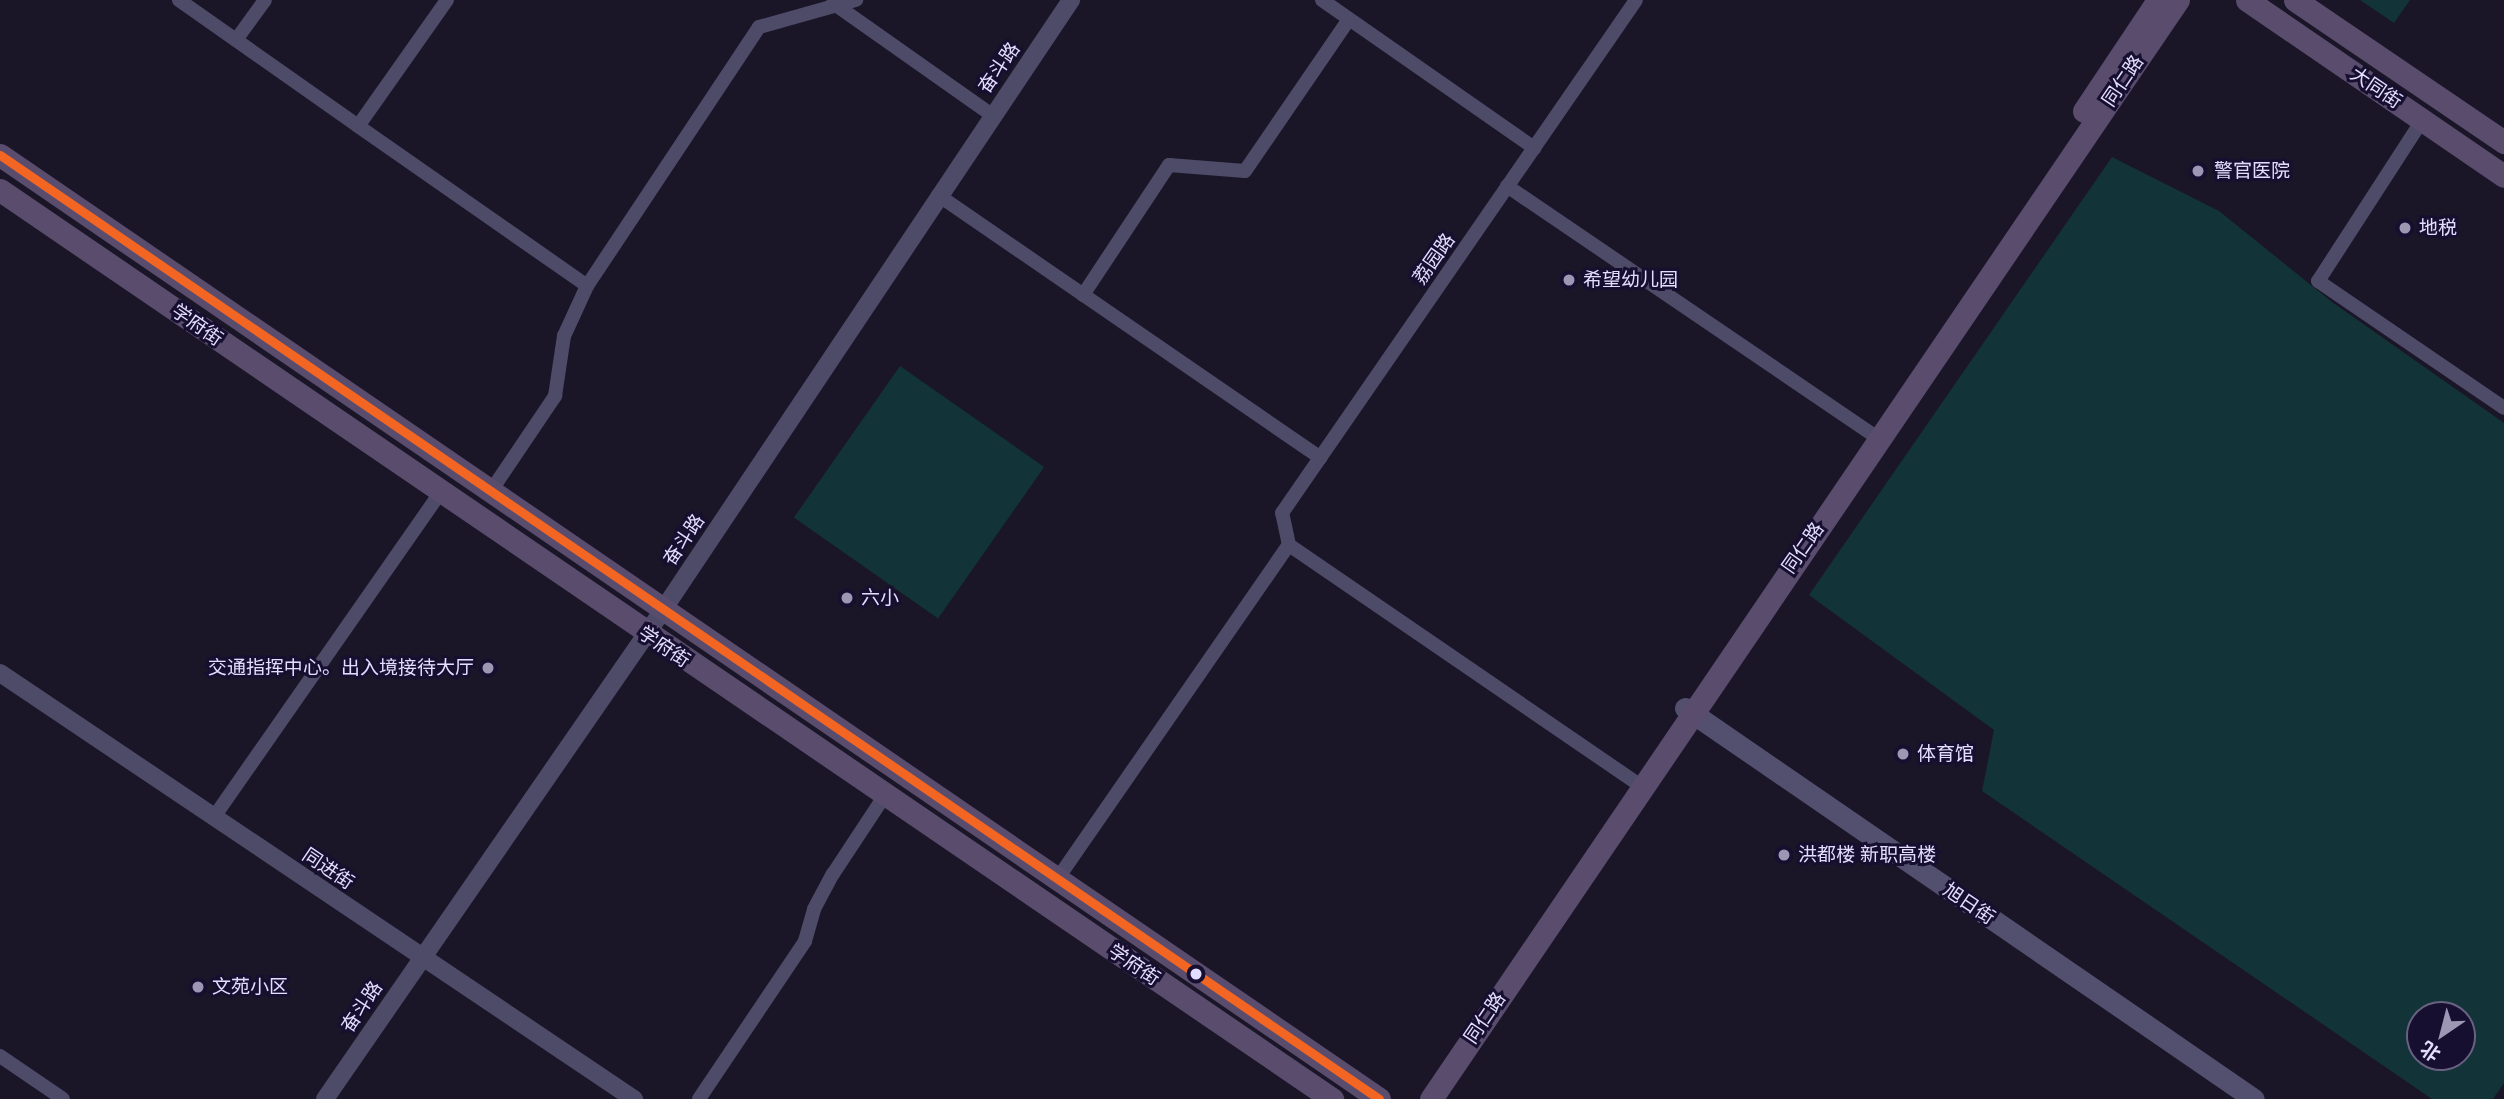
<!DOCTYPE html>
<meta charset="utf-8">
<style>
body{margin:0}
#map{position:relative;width:2504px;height:1099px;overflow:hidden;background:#1a1628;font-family:"Noto Sans","Noto Sans SC",sans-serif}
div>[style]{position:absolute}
.green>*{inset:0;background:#123337;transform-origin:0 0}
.minor>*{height:14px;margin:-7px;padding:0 7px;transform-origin:7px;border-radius:7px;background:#4e4b69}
.tertiary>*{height:18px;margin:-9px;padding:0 9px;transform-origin:9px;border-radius:9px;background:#4e4b69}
.secondary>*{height:21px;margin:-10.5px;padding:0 10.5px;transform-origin:10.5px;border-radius:10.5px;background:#534f6e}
.primary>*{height:23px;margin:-11.5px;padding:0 11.5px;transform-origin:11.5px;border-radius:11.5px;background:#594c6d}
.bus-1>*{height:9px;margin:-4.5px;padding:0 4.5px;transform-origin:4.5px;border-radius:4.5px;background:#f26522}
.dots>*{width:19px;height:19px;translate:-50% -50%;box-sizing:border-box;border:4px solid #170f2f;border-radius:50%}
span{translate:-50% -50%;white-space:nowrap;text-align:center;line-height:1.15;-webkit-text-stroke:6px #170f2f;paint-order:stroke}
.street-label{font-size:19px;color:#e3ddff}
.poi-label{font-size:19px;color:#e3ddff}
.left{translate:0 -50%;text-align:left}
.right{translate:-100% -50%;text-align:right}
.north{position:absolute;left:2406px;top:1001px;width:70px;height:70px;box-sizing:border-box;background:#170f2f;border:2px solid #696182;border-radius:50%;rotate:215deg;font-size:19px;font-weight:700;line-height:28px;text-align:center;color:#e3ddff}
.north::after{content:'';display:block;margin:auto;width:24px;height:32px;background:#9d97b4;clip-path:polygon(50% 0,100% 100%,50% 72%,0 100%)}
</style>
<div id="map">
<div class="green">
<div style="clip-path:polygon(2360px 0,2410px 0,2394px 23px)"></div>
<div style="clip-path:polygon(evenodd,2112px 157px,2219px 211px,2332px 302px,2504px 423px,2504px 1083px,2493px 1099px,2432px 1099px,1982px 791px,1994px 730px,1809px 595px,2112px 157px,2420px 1015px,2462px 1015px,2462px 1057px,2420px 1057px,2420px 1015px)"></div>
<div style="left:900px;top:366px;width:176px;height:185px;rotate:35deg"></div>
</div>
<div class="minor">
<div style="left:179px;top:0;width:219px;rotate:35.1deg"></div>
<div style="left:447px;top:0;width:154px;rotate:125.2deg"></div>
<div style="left:358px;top:126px;width:279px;rotate:34.9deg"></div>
<div style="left:1322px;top:0;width:259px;rotate:34.9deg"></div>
<div style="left:833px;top:3px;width:194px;rotate:35.2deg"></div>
<div style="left:236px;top:40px;width:49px;rotate:-54.1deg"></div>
<div style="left:2423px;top:119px;width:193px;rotate:122.9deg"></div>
<div style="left:2318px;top:281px;width:225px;rotate:34.3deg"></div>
<div style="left:1507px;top:186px;width:450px;rotate:34.2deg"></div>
<div style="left:938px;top:195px;width:464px;rotate:34.5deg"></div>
<div style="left:1083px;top:295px;width:156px;rotate:-56.5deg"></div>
<div style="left:1169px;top:165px;width:76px;rotate:4.5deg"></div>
<div style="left:1245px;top:171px;width:184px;rotate:-55.6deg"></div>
<div style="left:491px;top:491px;width:115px;rotate:-56deg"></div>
<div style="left:555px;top:396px;width:61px;rotate:-81.5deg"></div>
<div style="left:564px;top:336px;width:55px;rotate:-65.3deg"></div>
<div style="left:587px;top:286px;width:311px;rotate:-56.4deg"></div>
<div style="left:759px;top:27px;width:101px;rotate:-15.6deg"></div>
<div style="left:1289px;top:545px;width:33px;rotate:-102deg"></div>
<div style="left:1282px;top:513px;width:623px;rotate:-55.39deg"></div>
<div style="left:1289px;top:545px;width:427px;rotate:34.4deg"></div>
<div style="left:214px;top:817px;width:395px;rotate:-55.1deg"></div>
<div style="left:1058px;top:878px;width:405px;rotate:-55.3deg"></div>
<div style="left:0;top:1056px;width:76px;rotate:34.3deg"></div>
<div style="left:699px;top:1099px;width:190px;rotate:-56.1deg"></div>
<div style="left:805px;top:941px;width:33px;rotate:-74deg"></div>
<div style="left:814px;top:909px;width:40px;rotate:-62deg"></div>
<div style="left:833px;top:874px;width:95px;rotate:-56.6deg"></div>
</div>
<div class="tertiary">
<div style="left:0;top:673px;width:764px;rotate:33.9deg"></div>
<div style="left:325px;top:1099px;width:594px;rotate:-55.35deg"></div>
<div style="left:663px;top:610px;width:734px;rotate:-56.22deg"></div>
</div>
<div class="secondary">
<div style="left:1685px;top:708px;width:690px;rotate:34.5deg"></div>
</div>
<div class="primary">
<div style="left:2247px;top:0;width:311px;rotate:34.4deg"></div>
<div style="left:2295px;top:0;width:253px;rotate:34.2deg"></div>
<div style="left:2084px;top:111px;width:133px;rotate:-56.3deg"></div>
<div style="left:0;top:155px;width:1671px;rotate:34.39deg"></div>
<div style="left:0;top:190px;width:1613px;rotate:34.31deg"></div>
<div style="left:1431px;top:1099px;width:1329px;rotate:-55.8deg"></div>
</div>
<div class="bus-1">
<div style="left:0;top:155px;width:1671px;rotate:34.39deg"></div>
</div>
<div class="dots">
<div style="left:2198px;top:171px;background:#9d97b4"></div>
<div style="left:2405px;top:228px;background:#9d97b4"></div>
<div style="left:1569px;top:280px;background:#9d97b4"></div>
<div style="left:847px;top:598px;background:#9d97b4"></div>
<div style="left:488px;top:668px;background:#9d97b4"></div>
<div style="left:1903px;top:754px;background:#9d97b4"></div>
<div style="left:1784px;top:855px;background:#9d97b4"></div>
<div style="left:1196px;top:974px;background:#e3ddff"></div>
<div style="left:198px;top:987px;background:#9d97b4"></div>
</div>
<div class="street-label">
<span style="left:999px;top:68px;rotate:-55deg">奋斗路</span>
<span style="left:2123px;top:81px;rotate:-56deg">同仁路</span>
<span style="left:2376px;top:88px;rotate:34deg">大同街</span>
<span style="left:1434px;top:259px;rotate:-55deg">荔园路</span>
<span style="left:197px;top:325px;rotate:35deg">学府街</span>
<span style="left:684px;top:540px;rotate:-56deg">奋斗路</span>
<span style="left:1803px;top:548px;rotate:-55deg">同仁路</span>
<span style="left:664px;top:647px;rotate:34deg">学府街</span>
<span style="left:328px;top:869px;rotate:34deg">同进街</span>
<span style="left:1969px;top:904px;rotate:34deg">旭日街</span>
<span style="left:1134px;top:965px;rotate:34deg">学府街</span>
<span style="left:362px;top:1007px;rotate:-56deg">奋斗路</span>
<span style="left:1485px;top:1018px;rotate:-56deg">同仁路</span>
</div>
<div class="poi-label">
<span class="left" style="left:2214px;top:171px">警官医院</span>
<span class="left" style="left:2419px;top:228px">地税</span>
<span class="left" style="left:1583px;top:280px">希望幼儿园</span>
<span class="left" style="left:861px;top:598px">六小</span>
<span class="right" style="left:474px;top:668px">交通指挥中心。出入境接待大厅</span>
<span class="left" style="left:1917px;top:754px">体育馆</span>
<span class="left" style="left:1798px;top:855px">洪都楼 新职高楼</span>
<span class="left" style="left:212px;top:987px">文苑小区</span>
</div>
<div class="north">北</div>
</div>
